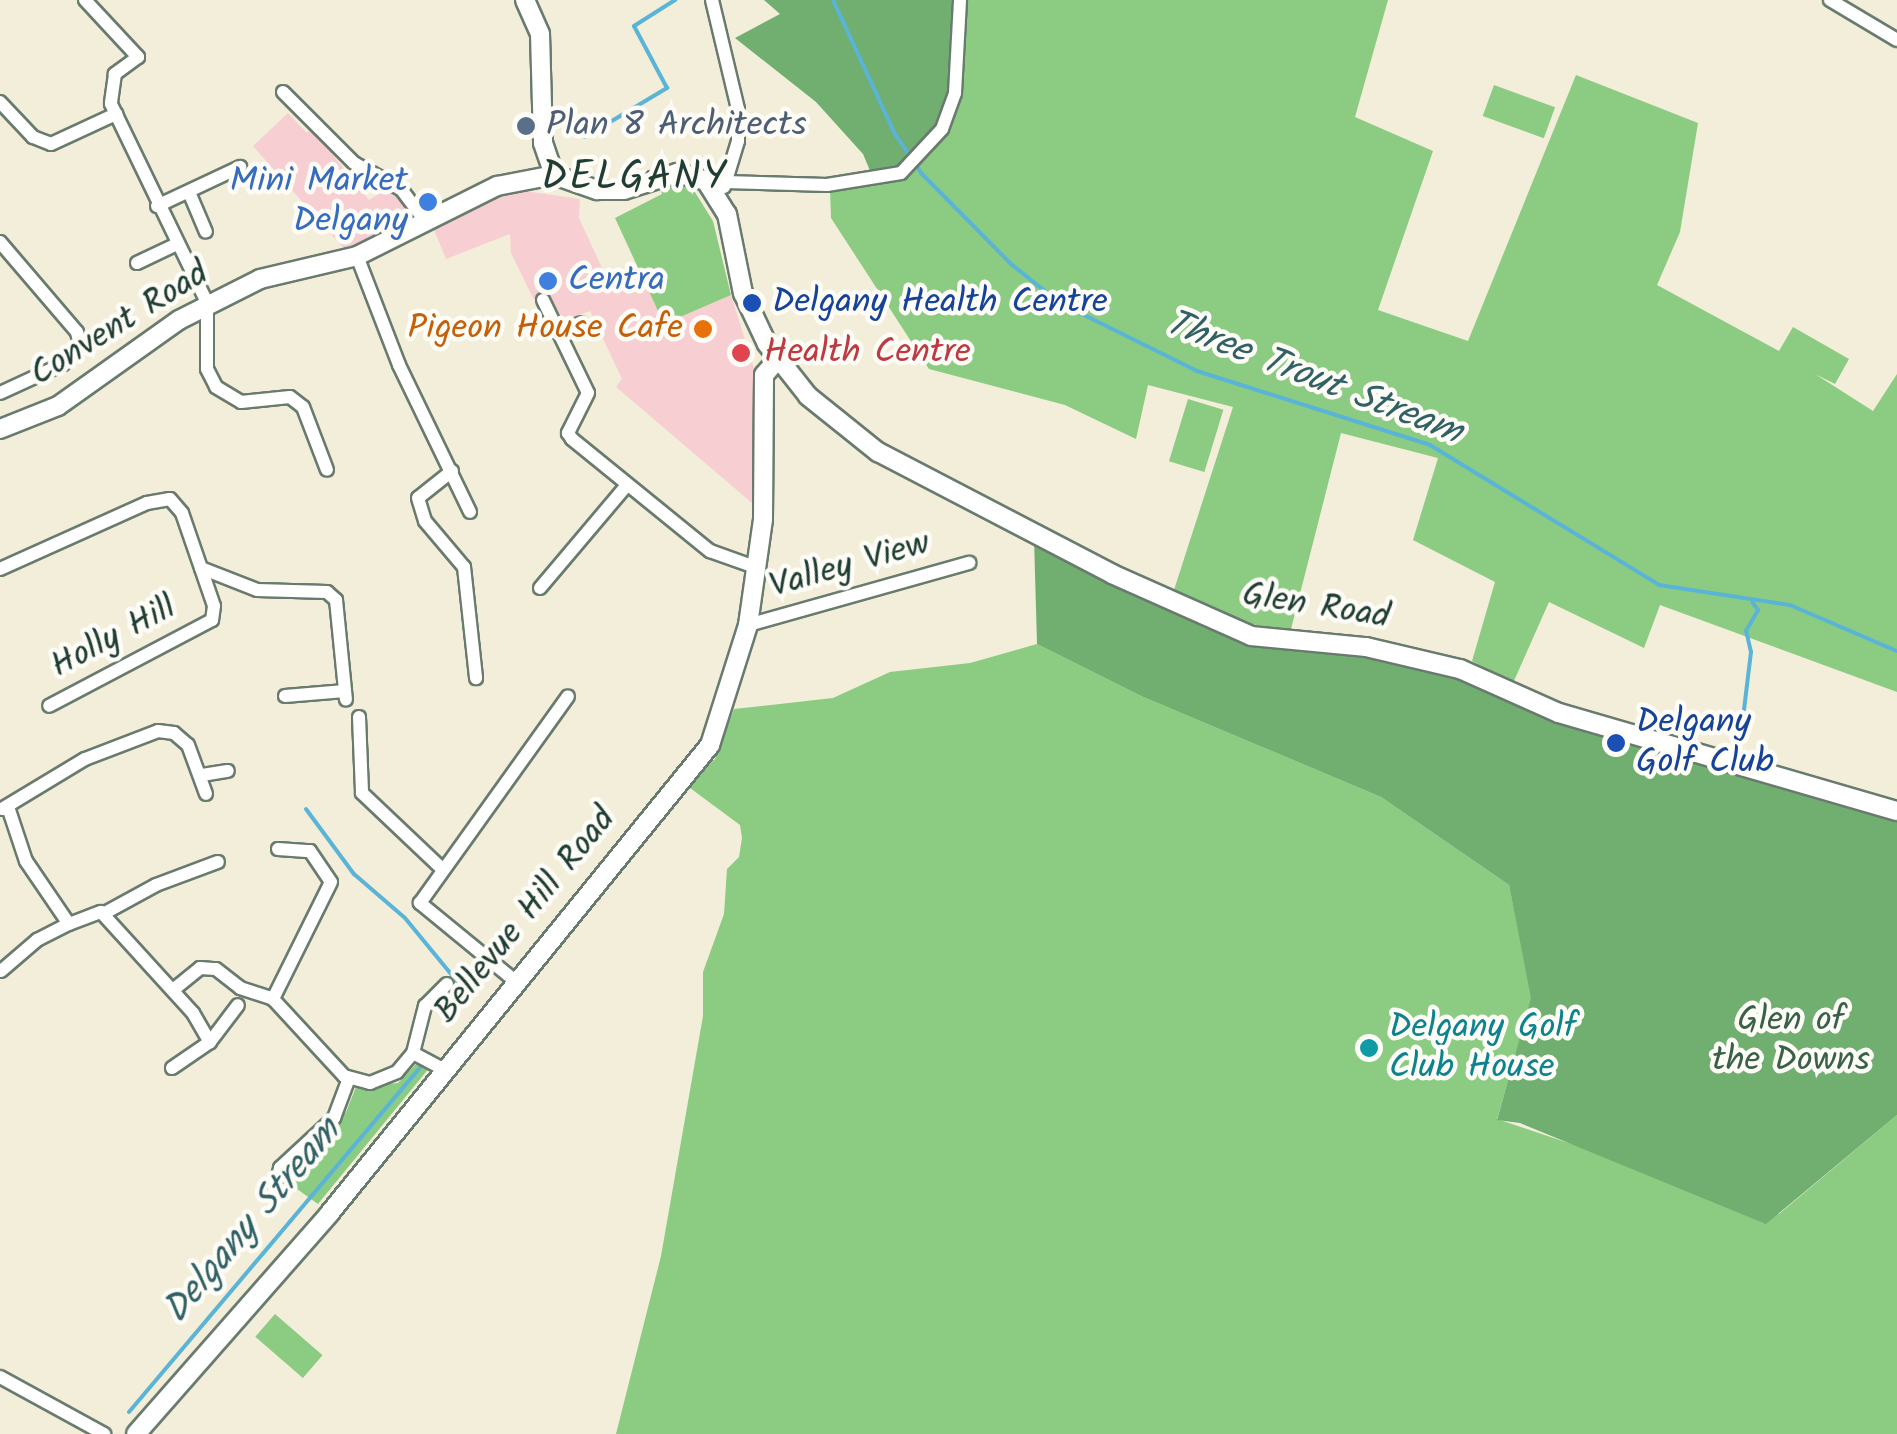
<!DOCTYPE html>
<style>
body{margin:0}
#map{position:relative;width:1897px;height:1434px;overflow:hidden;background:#f3eed9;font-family:Kalam,sans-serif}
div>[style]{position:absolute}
.built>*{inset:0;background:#f7cfd3}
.green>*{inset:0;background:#8bcb82;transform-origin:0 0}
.forest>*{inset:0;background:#70af70}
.stream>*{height:4px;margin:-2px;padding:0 2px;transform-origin:2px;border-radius:2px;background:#5ab4d7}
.roads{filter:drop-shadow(2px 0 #697b6e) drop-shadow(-2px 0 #697b6e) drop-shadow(0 2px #697b6e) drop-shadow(0 -2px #697b6e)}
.street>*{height:12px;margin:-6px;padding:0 6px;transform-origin:6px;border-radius:6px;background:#fff}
.secondary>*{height:18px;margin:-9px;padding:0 9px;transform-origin:9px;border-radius:9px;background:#fff}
.dots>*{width:28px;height:28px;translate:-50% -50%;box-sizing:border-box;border:5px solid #fdfcf7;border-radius:50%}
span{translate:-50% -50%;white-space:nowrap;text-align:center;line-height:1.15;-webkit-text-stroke:9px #fdfcf7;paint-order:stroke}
.service-label{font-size:35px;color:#4e5e75}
.left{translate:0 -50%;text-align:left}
.shop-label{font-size:35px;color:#366cbe}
.right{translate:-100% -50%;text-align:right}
.transit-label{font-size:35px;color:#164399}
.street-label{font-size:35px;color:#1f3d34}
.food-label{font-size:35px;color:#c56008}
.health-label{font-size:35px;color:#be3a42}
.park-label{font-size:35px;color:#3a6048}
.culture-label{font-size:35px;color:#0d838f}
.water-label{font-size:38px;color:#316165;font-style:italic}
.quarter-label{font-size:40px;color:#1f3d34;letter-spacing:2.5px}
</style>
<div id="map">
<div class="built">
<div style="clip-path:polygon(288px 113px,306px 132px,314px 131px,369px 200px,389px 187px,412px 215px,345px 250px,253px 146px)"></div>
<div style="clip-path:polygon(511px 189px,580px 199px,579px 218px,608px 281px,637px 266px,664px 324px,731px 295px,756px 375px,752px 503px,616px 387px,622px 379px,590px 311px,564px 321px,548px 295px,534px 300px,511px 253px,510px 234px,446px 259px,430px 220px)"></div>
</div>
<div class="green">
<div style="clip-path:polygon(967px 0,1388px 0,1355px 117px,1433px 151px,1378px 310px,1468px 341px,1576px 75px,1698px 123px,1680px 232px,1657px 285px,1779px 351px,1793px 327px,1849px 359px,1835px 384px,1815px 374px,1873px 411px,1897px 374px,1897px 692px,1660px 605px,1644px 648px,1549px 602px,1513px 683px,1472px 661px,1495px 582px,1413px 540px,1438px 458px,1341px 433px,1290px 633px,1210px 614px,1173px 593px,1233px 407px,1148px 385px,1136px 439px,1065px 405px,929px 369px,831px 218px,830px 190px,910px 174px,939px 141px,957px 108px)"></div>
<div style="left:1494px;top:85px;width:65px;height:33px;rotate:20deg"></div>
<div style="clip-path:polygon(688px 181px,713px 221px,731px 295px,664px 324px,615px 218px,662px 194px,659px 185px)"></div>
<div style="left:1188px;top:399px;width:37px;height:65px;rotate:17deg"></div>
<div style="clip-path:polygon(1037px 644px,1141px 696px,1381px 797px,1509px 885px,1532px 998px,1497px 1119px,1779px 1214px,1897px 1115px,1897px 1434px,616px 1434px,661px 1256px,703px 1016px,703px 972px,724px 914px,727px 869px,739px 857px,742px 838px,740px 825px,686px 785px,715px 759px,734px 709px,833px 698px,890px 672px,970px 663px)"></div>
<div style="clip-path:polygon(418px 1062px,430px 1067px,318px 1204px,290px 1184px,287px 1169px,346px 1112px,356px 1087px,398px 1083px)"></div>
<div style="left:275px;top:1314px;width:63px;height:30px;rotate:41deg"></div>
</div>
<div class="forest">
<div style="clip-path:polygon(764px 0,957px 0,949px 100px,937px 131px,899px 171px,871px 173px,863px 154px,816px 102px,735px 38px,780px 14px)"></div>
<div style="clip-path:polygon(1034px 539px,1179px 612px,1267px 647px,1364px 654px,1457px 676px,1532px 712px,1897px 820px,1897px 1115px,1766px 1224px,1520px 1123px,1497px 1120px,1531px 998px,1509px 885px,1381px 797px,1141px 696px,1037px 644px)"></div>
</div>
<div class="stream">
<div style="left:833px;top:0;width:148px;rotate:65.2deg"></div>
<div style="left:895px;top:134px;width:48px;rotate:56deg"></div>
<div style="left:922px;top:174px;width:127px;rotate:45.3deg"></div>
<div style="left:1011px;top:264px;width:63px;rotate:38.5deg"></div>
<div style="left:1060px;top:303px;width:153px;rotate:26.4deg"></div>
<div style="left:1197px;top:371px;width:244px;rotate:17.6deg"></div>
<div style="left:1430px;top:445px;width:268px;rotate:31.4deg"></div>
<div style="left:1659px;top:585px;width:133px;rotate:8.7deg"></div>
<div style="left:1790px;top:605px;width:116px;rotate:23.3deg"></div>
<div style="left:585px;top:137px;width:96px;rotate:-30.9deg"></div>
<div style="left:667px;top:88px;width:70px;rotate:-118deg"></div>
<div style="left:634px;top:26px;width:49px;rotate:-32.4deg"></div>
<div style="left:1739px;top:751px;width:100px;rotate:-83.1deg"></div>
<div style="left:1751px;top:652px;width:22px;rotate:-103deg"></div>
<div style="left:1746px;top:631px;width:24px;rotate:-60deg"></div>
<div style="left:1758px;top:610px;width:9px;rotate:-126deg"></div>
<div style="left:306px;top:809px;width:81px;rotate:53.6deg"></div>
<div style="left:354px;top:874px;width:67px;rotate:40.8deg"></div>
<div style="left:405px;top:918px;width:87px;rotate:50.6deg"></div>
<div style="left:129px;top:1412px;width:451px;rotate:-49.8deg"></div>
</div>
<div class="roads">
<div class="street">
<div style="left:85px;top:0;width:78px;rotate:47.1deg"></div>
<div style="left:138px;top:57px;width:29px;rotate:144deg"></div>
<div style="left:115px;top:74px;width:30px;rotate:98deg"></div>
<div style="left:111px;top:104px;width:221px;rotate:64.2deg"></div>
<div style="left:207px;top:303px;width:66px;rotate:90deg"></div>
<div style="left:207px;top:369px;width:20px;rotate:63deg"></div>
<div style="left:216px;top:387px;width:29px;rotate:31deg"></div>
<div style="left:241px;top:402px;width:49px;rotate:-5.8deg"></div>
<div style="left:290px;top:397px;width:16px;rotate:38deg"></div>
<div style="left:303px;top:407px;width:67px;rotate:69.1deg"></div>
<div style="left:712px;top:0;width:112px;rotate:76.6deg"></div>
<div style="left:738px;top:109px;width:32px;rotate:90deg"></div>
<div style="left:738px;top:141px;width:48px;rotate:106.9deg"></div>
<div style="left:1830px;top:0;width:78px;rotate:30.8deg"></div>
<div style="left:283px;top:92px;width:100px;rotate:45deg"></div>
<div style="left:354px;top:163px;width:54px;rotate:29deg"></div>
<div style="left:401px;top:189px;width:36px;rotate:53deg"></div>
<div style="left:0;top:102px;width:48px;rotate:46.7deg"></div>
<div style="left:33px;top:137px;width:19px;rotate:21deg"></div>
<div style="left:51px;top:144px;width:72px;rotate:-24.8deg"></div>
<div style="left:726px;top:182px;width:101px;rotate:1.7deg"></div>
<div style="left:827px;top:185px;width:75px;rotate:-9.2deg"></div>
<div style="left:901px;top:173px;width:60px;rotate:-47deg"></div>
<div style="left:942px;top:129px;width:38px;rotate:-70deg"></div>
<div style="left:955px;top:93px;width:93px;rotate:-86.9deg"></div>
<div style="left:189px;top:192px;width:43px;rotate:67deg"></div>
<div style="left:157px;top:206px;width:92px;rotate:-25.2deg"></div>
<div style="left:0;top:242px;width:118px;rotate:49.5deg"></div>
<div style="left:77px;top:332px;width:14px;rotate:78deg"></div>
<div style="left:80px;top:346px;width:25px;rotate:133deg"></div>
<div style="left:63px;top:364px;width:69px;rotate:155.3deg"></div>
<div style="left:357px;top:256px;width:117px;rotate:68.9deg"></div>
<div style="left:399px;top:365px;width:163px;rotate:64.2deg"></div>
<div style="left:137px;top:263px;width:44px;rotate:-25.4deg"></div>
<div style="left:543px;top:300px;width:103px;rotate:64.2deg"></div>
<div style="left:588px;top:393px;width:45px;rotate:116.6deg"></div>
<div style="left:568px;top:433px;width:7px;rotate:56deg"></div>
<div style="left:572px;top:439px;width:178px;rotate:39.1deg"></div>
<div style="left:710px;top:551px;width:48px;rotate:19.6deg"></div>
<div style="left:559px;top:333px;width:24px;rotate:-24deg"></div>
<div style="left:452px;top:471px;width:43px;rotate:141.5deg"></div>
<div style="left:418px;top:498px;width:24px;rotate:73deg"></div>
<div style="left:425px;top:521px;width:60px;rotate:49.7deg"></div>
<div style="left:464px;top:567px;width:112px;rotate:83.8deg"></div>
<div style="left:201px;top:568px;width:60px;rotate:21.4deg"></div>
<div style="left:257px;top:590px;width:70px;rotate:1.6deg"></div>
<div style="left:327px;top:592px;width:12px;rotate:42deg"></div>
<div style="left:336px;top:600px;width:100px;rotate:84.3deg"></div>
<div style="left:0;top:569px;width:161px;rotate:-24.2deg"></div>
<div style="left:147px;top:503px;width:23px;rotate:-10deg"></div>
<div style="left:170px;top:499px;width:18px;rotate:49deg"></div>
<div style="left:182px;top:513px;width:98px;rotate:71deg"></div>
<div style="left:214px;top:606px;width:14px;rotate:98deg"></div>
<div style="left:212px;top:620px;width:184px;rotate:152.2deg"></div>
<div style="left:540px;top:588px;width:135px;rotate:-49.8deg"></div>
<div style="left:748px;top:625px;width:230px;rotate:-15.7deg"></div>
<div style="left:285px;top:696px;width:60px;rotate:-4.8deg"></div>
<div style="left:359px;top:717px;width:76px;rotate:87.7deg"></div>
<div style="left:362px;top:793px;width:108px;rotate:43.5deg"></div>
<div style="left:202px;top:775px;width:26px;rotate:-9deg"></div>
<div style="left:8px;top:807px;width:57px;rotate:71.6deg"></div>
<div style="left:26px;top:861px;width:76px;rotate:55.7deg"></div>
<div style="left:69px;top:924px;width:34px;rotate:-21deg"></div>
<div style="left:101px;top:912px;width:137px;rotate:47.7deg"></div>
<div style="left:193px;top:1013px;width:34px;rotate:60deg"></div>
<div style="left:2px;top:809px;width:97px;rotate:-31.1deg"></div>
<div style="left:85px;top:759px;width:78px;rotate:-21deg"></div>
<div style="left:158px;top:731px;width:16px;rotate:7deg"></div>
<div style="left:174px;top:733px;width:18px;rotate:41deg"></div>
<div style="left:188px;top:745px;width:52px;rotate:69.8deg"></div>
<div style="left:278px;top:849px;width:32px;rotate:4deg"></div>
<div style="left:310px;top:851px;width:37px;rotate:56deg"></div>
<div style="left:331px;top:882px;width:131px;rotate:116.4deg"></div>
<div style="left:273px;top:999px;width:105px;rotate:47.3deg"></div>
<div style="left:344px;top:1076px;width:27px;rotate:15deg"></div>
<div style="left:370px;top:1083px;width:29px;rotate:-22deg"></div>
<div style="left:397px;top:1072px;width:25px;rotate:-50deg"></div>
<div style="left:413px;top:1053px;width:49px;rotate:-75.7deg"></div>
<div style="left:425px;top:1006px;width:31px;rotate:-45deg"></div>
<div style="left:103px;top:914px;width:60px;rotate:-28.7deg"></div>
<div style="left:156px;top:885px;width:66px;rotate:-20.4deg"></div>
<div style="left:1px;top:971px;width:48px;rotate:-40.7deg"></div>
<div style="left:37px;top:940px;width:36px;rotate:-27deg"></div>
<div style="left:514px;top:980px;width:122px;rotate:-140.7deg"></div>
<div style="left:420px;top:903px;width:254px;rotate:-54.4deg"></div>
<div style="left:173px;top:990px;width:35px;rotate:-39deg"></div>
<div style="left:200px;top:968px;width:16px;rotate:4deg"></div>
<div style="left:216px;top:969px;width:31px;rotate:38deg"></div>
<div style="left:240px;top:988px;width:35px;rotate:18deg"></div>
<div style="left:413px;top:1053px;width:34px;rotate:28deg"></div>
<div style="left:172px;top:1068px;width:46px;rotate:-34.4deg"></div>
<div style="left:210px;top:1042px;width:46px;rotate:-52.9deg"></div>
<div style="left:274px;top:1191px;width:24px;rotate:-75deg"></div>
<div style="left:280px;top:1168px;width:74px;rotate:-42.8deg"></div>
<div style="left:334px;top:1118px;width:43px;rotate:-69.4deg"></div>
<div style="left:0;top:1377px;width:119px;rotate:28.7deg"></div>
</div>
<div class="secondary">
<div style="left:525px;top:0;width:37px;rotate:66deg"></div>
<div style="left:540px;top:34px;width:109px;rotate:88.4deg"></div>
<div style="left:543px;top:143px;width:34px;rotate:71deg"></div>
<div style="left:554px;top:175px;width:46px;rotate:19.2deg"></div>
<div style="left:597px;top:190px;width:27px"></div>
<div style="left:624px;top:190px;width:56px;rotate:-17.8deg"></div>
<div style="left:677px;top:173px;width:30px;rotate:15deg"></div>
<div style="left:706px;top:181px;width:39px;rotate:58deg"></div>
<div style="left:727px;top:214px;width:81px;rotate:78.6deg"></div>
<div style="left:743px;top:293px;width:56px;rotate:64.8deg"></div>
<div style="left:767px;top:344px;width:66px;rotate:51.7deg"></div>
<div style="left:808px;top:396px;width:90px;rotate:38.7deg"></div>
<div style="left:878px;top:452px;width:264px;rotate:27.5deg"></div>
<div style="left:1112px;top:574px;width:152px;rotate:24deg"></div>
<div style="left:1251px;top:636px;width:116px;rotate:5.5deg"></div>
<div style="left:1366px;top:647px;width:97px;rotate:13.2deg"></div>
<div style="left:1460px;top:669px;width:108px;rotate:24deg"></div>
<div style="left:1559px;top:713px;width:352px;rotate:16.2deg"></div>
<div style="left:0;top:429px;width:62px;rotate:-21.6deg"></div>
<div style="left:58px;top:406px;width:148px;rotate:-35.4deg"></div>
<div style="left:179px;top:320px;width:91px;rotate:-26.8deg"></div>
<div style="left:260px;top:279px;width:100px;rotate:-13.3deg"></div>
<div style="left:357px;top:256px;width:157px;rotate:-26.6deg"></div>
<div style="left:497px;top:186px;width:58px;rotate:-10.9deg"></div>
<div style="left:136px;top:1434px;width:293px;rotate:-48.7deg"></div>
<div style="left:329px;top:1214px;width:604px;rotate:-50.91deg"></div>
<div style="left:710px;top:745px;width:126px;rotate:-72.4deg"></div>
<div style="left:748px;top:625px;width:107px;rotate:-81.9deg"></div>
<div style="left:763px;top:519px;width:144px;rotate:-89.6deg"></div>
<div style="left:764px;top:375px;width:21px;rotate:-49deg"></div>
</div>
</div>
<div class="dots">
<div style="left:526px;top:126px;background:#5c6f8a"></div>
<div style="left:428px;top:202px;background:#3f7fe0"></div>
<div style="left:548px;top:281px;background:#3f7fe0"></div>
<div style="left:752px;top:303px;background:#1a4fb4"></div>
<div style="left:703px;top:329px;background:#e8710a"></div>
<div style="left:741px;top:353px;background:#e0444e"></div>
<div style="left:1616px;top:743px;background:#1a4fb4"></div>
<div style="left:1369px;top:1048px;background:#0f9aa8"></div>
</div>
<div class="service-label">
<span class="left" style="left:546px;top:126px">Plan 8 Architects</span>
</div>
<div class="shop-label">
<span class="right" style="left:408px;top:202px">Mini Market<br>Delgany</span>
<span class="left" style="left:568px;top:281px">Centra</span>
</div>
<div class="transit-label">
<span class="left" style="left:772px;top:303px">Delgany Health Centre</span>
<span class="left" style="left:1636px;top:743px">Delgany<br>Golf Club</span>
</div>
<div class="street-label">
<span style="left:120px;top:325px;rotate:-32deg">Convent Road</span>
<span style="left:850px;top:566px;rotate:-16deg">Valley View</span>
<span style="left:1316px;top:607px;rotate:9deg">Glen Road</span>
<span style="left:114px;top:638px;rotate:-28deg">Holly Hill</span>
<span style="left:526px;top:916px;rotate:-51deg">Bellevue Hill Road</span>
</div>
<div class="food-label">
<span class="right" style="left:683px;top:329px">Pigeon House Cafe</span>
</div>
<div class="health-label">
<span class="left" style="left:764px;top:353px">Health Centre</span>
</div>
<div class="park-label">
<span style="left:1791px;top:1041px">Glen of<br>the Downs</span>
</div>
<div class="culture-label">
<span class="left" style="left:1389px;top:1048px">Delgany Golf<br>Club House</span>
</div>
<div class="water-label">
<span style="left:1313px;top:379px;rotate:21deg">Three Trout Stream</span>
<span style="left:253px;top:1222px;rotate:-50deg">Delgany Stream</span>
</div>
<div class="quarter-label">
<span style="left:635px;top:178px">DELGANY</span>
</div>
</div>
